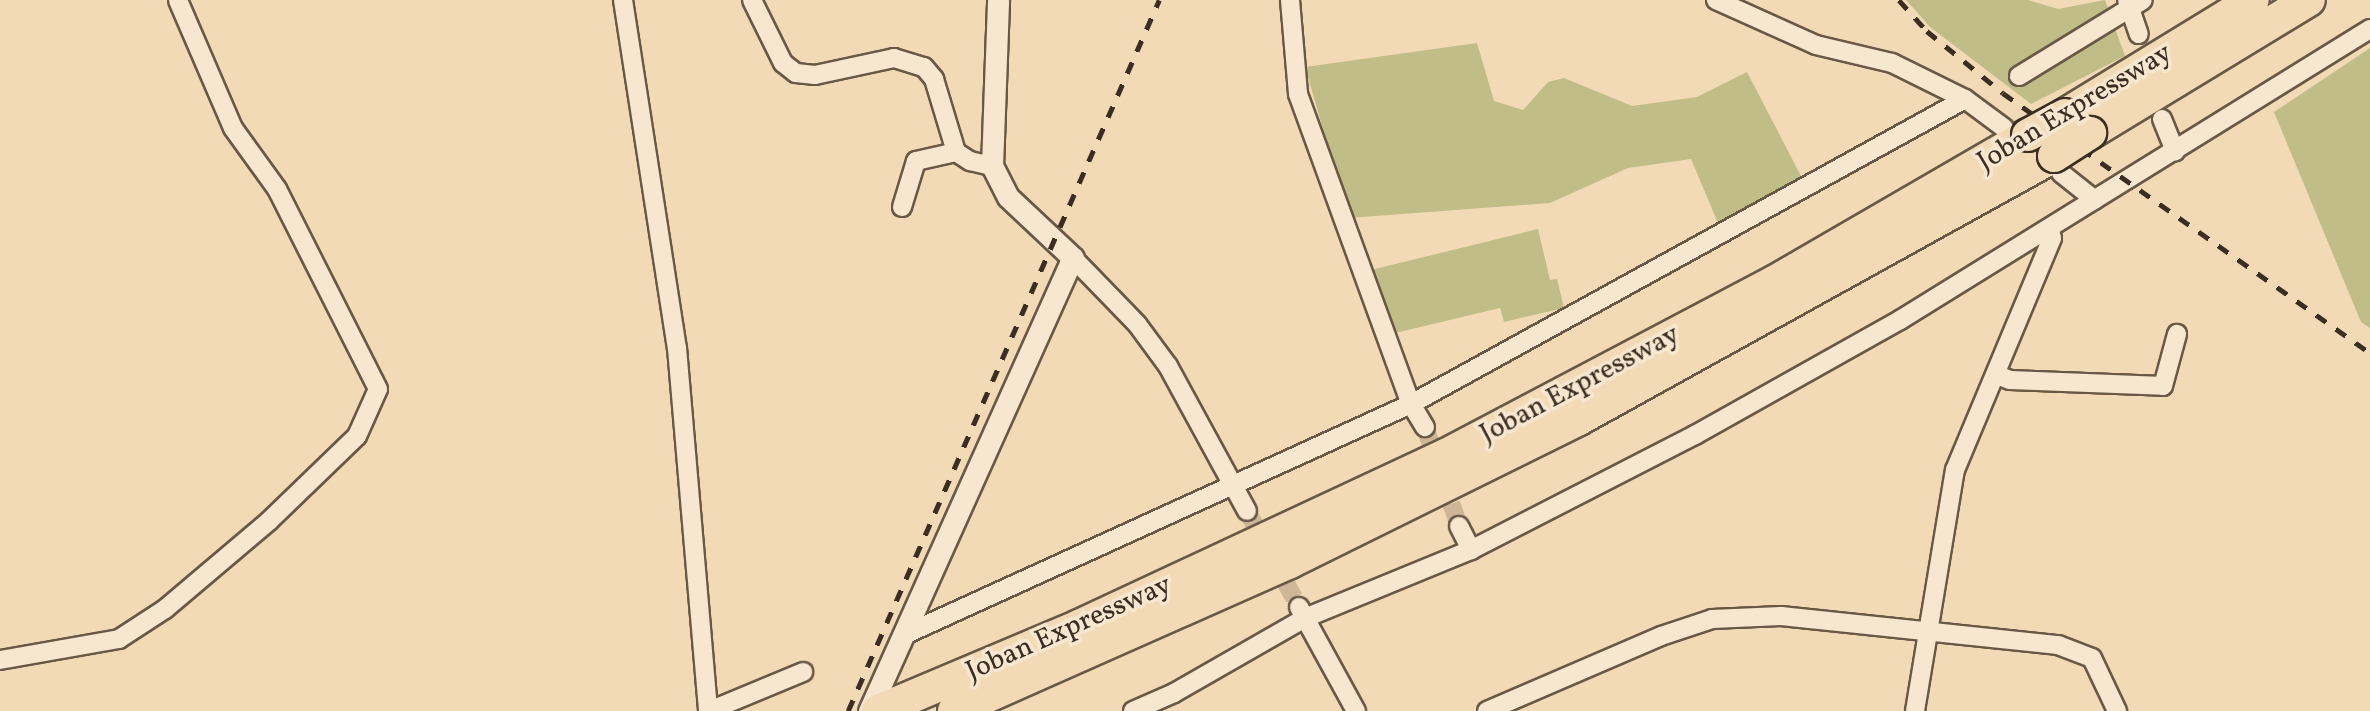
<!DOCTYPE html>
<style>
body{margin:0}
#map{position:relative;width:2370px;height:711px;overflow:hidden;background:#f2dab6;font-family:Vollkorn,serif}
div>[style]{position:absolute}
.green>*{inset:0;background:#c1bd89}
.minor-tunnel>*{height:18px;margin-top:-9px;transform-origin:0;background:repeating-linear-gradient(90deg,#cdb798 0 18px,transparent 0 27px)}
.roads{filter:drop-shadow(2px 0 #695846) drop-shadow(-2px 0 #695846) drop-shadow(0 2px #695846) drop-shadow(0 -2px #695846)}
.minor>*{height:18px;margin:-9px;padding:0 9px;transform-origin:9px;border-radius:9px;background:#f7e7d0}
.tertiary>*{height:21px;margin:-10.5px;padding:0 10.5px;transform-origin:10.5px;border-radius:10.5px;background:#f7e7d0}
.motorway>*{height:32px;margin:-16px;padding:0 16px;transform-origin:16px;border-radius:16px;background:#f2dab6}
.rail>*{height:4.5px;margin-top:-2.25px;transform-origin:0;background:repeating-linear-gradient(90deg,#3b2d21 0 12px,transparent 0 24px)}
.bridges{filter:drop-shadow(2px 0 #3b2d21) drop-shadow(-2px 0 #3b2d21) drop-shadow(0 2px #3b2d21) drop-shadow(0 -2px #3b2d21)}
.motorway-bridge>*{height:32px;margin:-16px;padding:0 16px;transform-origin:16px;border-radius:16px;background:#f2dab6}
span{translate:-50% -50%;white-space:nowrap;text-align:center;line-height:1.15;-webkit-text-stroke:7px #f7e7d0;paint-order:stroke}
.street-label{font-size:28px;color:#3b2d21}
</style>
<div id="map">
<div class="green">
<div style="clip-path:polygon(1906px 0,2028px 0,2058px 9px,2105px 0,2125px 56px,2031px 104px,1930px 27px)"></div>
<div style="clip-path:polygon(1477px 43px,1494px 101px,1523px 110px,1548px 82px,1564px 78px,1632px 106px,1697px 97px,1747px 72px,1802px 178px,1718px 223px,1691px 159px,1628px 168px,1550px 203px,1349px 218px,1305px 67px)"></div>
<div style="clip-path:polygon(2370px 48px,2370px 328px,2361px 322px,2274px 112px)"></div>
<div style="clip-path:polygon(1538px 229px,1550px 280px,1557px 279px,1564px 308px,1504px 322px,1500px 308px,1387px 335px,1371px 270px)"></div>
</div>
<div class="minor-tunnel">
<div style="left:1425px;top:427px;width:105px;rotate:71deg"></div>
<div style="left:1247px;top:511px;width:109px;rotate:61.6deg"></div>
</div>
<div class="roads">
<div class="minor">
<div style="left:623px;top:0;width:352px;rotate:81.2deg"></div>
<div style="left:677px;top:348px;width:364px;rotate:85.1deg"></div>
<div style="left:752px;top:0;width:70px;rotate:63.8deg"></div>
<div style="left:783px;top:63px;width:16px;rotate:38deg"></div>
<div style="left:796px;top:73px;width:19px;rotate:6deg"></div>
<div style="left:815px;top:75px;width:81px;rotate:-12.1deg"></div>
<div style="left:894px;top:58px;width:31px;rotate:17deg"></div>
<div style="left:924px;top:67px;width:16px;rotate:50deg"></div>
<div style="left:934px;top:79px;width:76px;rotate:73.2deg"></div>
<div style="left:956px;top:152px;width:17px;rotate:33deg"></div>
<div style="left:970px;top:161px;width:23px;rotate:13deg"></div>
<div style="left:1290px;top:0;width:94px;rotate:85.1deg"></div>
<div style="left:1298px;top:94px;width:330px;rotate:70deg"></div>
<div style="left:1411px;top:404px;width:27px;rotate:59deg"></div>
<div style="left:1716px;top:0;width:110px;rotate:24.2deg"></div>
<div style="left:1816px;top:45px;width:78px;rotate:13.3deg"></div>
<div style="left:1892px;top:63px;width:81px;rotate:26.3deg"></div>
<div style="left:2127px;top:0;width:36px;rotate:71deg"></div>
<div style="left:2019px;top:76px;width:145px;rotate:-31.5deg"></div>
<div style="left:2162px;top:119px;width:35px;rotate:68deg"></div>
<div style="left:2061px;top:173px;width:43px;rotate:38.5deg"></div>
<div style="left:902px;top:207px;width:48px;rotate:-73.1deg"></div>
<div style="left:916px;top:161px;width:41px;rotate:-12.7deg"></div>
<div style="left:1073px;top:258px;width:92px;rotate:45.9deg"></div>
<div style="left:1137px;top:324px;width:52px;rotate:53.6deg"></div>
<div style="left:1168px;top:366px;width:165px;rotate:61.4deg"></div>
<div style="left:1997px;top:375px;width:14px;rotate:21deg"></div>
<div style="left:2010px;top:380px;width:153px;rotate:2.2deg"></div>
<div style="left:2163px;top:386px;width:54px;rotate:-74.9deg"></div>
<div style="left:1459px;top:526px;width:27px;rotate:63deg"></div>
<div style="left:1299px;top:607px;width:119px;rotate:61.3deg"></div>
<div style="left:904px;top:635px;width:557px;rotate:-24.5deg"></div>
<div style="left:1411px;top:404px;width:632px;rotate:-28.83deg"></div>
<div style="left:1965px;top:99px;width:49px;rotate:36.6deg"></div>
<div style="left:0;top:660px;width:121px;rotate:-10deg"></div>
<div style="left:119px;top:639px;width:55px;rotate:-33.1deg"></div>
<div style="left:165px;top:609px;width:136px;rotate:-40.2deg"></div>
<div style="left:269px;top:521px;width:122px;rotate:-44deg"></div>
<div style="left:357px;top:436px;width:51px;rotate:-65.9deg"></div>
<div style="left:378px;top:389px;width:224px;rotate:-116.8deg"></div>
<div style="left:277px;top:189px;width:75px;rotate:-125.8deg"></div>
<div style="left:233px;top:128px;width:139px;rotate:-113.3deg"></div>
<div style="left:709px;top:711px;width:102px;rotate:-22.5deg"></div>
<div style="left:1133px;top:711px;width:45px;rotate:-23.7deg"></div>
<div style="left:1174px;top:693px;width:151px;rotate:-29.8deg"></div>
<div style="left:1305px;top:618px;width:179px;rotate:-22.3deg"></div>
<div style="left:1471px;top:550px;width:252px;rotate:-27.2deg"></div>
<div style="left:1695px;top:435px;width:235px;rotate:-29.3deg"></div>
<div style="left:1900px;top:320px;width:553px;rotate:-31.76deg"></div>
<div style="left:1487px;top:711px;width:189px;rotate:-23.3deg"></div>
<div style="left:1661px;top:636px;width:54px;rotate:-18.4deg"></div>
<div style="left:1712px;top:619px;width:69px;rotate:-2.5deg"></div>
<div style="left:1781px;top:616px;width:279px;rotate:6deg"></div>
<div style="left:2058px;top:645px;width:36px;rotate:21deg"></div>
<div style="left:2092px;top:658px;width:59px;rotate:64.7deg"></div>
<div style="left:1915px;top:711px;width:244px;rotate:-80.6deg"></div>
<div style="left:1955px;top:470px;width:251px;rotate:-67.3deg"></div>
<div style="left:2052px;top:238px;width:10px;rotate:-107deg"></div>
</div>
<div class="tertiary">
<div style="left:869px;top:711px;width:497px;rotate:-65.8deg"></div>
<div style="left:1073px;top:258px;width:89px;rotate:-136.8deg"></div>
<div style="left:1008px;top:197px;width:35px;rotate:-117deg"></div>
<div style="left:992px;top:166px;width:166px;rotate:-87.9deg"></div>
</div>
<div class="motorway">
<div style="left:2065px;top:115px;width:220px;rotate:-31.5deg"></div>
<div style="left:2090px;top:133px;width:256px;rotate:-31.3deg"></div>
<div style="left:878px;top:711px;width:218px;rotate:-22.9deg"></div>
<div style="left:1079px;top:626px;width:405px;rotate:-25deg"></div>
<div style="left:1446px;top:455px;width:371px;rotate:-27.8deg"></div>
<div style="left:1774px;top:282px;width:293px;rotate:-30.1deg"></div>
<div style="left:954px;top:711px;width:368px;rotate:-23.9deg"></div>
<div style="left:1290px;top:562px;width:322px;rotate:-26.3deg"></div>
<div style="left:1579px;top:419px;width:543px;rotate:-28.97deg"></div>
</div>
</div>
<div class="rail">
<div style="left:1899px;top:0;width:42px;rotate:47.9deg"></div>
<div style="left:1927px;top:31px;width:98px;rotate:39.2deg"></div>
<div style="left:2003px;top:93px;width:450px;rotate:35.3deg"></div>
<div style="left:848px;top:711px;width:776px;rotate:-66.37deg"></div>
</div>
<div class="bridges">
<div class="motorway-bridge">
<div style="left:2028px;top:135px;width:42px;rotate:-28.4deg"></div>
<div style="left:2054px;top:156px;width:43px;rotate:-32.6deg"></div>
</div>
</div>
<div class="street-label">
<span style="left:2075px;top:108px;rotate:-31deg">Joban Expressway</span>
<span style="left:1580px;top:385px;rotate:-28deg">Joban Expressway</span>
<span style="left:1069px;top:629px;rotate:-24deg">Joban Expressway</span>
</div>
</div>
